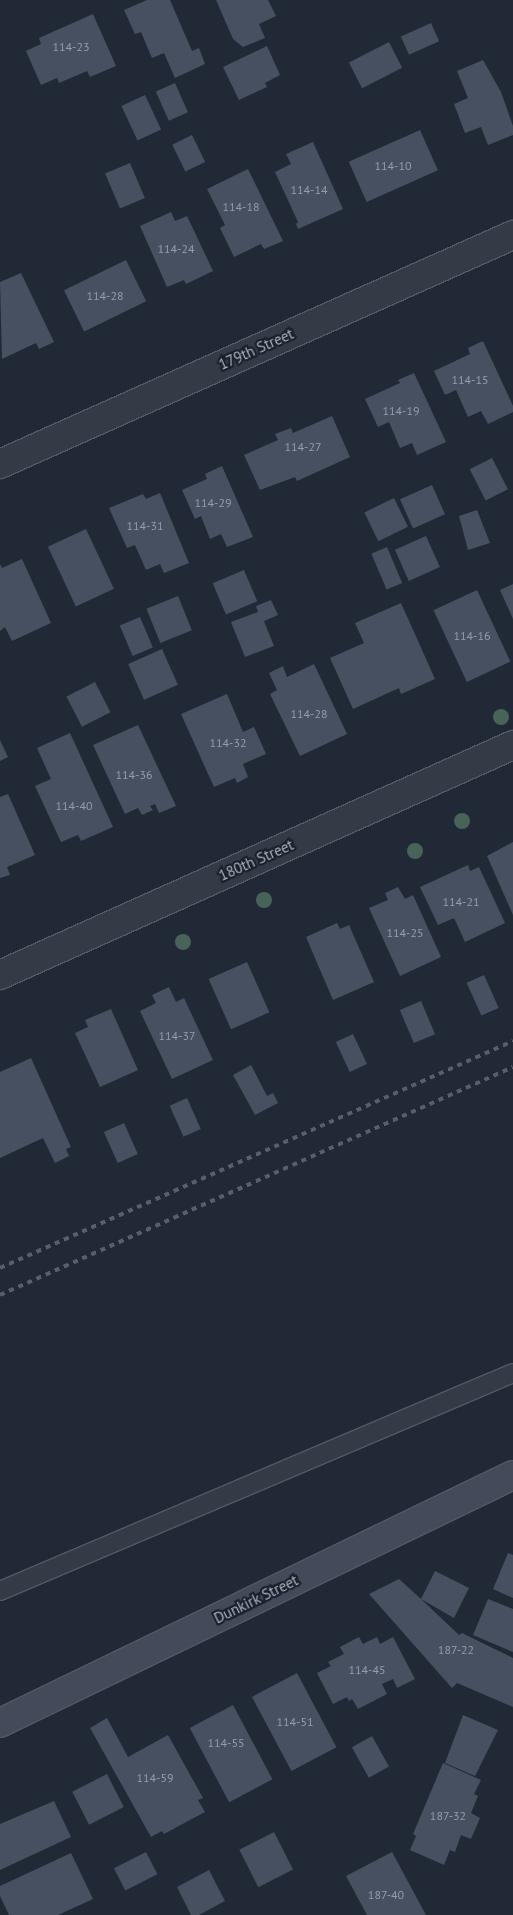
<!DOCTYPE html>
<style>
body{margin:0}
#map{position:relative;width:513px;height:1915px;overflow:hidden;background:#212936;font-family:"PT Sans",sans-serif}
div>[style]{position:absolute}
.building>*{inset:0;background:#475060;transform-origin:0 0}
.roads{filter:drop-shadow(1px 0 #525964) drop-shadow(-1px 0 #525964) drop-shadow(0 1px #525964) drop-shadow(0 -1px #525964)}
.lane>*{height:18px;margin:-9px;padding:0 9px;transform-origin:9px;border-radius:9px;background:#343b47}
.street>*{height:28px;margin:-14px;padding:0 14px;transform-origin:14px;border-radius:14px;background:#343b47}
.secondary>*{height:28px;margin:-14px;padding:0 14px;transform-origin:14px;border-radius:14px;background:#434a59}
.rail>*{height:4px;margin-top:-2px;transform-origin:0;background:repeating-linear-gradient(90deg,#575f6e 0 5px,transparent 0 10px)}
.trees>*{width:16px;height:16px;margin:-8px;border-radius:50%;background:#486358}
span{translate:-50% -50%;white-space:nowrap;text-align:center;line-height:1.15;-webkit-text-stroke:4.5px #1a202b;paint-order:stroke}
.number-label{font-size:12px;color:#959caa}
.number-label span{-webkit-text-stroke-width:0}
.street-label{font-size:15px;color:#afb6c3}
</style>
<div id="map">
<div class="building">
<div style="clip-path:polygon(147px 0,170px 0,192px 51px,199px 48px,205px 64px,175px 78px,164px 53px,152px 58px,141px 32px,135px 34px,124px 10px)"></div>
<div style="clip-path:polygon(216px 0,268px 0,276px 16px,259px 24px,265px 38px,243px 47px,233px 39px)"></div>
<div style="clip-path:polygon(93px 14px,116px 66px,90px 77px,87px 71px,59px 83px,57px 78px,41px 85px,26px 51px,41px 44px,39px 38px)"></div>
<div style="left:431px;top:23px;width:20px;height:33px;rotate:66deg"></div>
<div style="left:389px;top:42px;width:29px;height:45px;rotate:63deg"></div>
<div style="clip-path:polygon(267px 46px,280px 75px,265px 83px,267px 87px,239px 100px,223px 67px)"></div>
<div style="clip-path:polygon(483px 60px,501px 92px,513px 126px,513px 135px,488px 145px,481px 127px,465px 133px,454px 104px,468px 98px,457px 71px)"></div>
<div style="left:175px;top:83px;width:32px;height:21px;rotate:66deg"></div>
<div style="left:145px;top:95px;width:38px;height:26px;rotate:65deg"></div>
<div style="left:420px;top:130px;width:44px;height:78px;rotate:66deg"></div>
<div style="left:192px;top:135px;width:30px;height:22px;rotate:64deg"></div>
<div style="clip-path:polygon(313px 142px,343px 209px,298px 229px,296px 224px,298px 222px,275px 172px,291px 164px,286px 154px)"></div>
<div style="left:130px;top:163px;width:38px;height:27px;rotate:67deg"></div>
<div style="clip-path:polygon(248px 169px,283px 241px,264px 249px,261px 244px,234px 257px,220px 228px,225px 225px,207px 189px)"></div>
<div style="clip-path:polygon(171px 212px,175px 221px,187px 216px,213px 271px,186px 284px,184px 280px,167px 287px,140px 226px)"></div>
<div style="left:126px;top:260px;width:46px;height:69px;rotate:64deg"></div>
<div style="clip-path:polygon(21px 273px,54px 342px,39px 349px,36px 343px,2px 359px,0 282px)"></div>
<div style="clip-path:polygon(483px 341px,513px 406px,513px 412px,488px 424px,481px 411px,468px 417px,456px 390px,445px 395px,434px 371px,470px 354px,468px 348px)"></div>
<div style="clip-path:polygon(414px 373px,446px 442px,417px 455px,412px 443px,400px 448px,389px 422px,378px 427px,365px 399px,400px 383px,398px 380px)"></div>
<div style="clip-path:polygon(332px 416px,350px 457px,297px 481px,295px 477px,260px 490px,244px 455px,278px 440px,275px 434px,291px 428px,293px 433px)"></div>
<div style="left:492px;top:458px;width:35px;height:25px;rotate:63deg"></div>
<div style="clip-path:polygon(222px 466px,253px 537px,227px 547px,221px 534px,210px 539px,201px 516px,195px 519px,182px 490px,207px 479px,205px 474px)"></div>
<div style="left:432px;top:485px;width:32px;height:35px;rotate:66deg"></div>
<div style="clip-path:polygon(160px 493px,189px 563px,164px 573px,160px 564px,146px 570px,135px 545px,127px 548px,109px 508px,143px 494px,146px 499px)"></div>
<div style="left:394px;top:498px;width:32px;height:33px;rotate:64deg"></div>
<div style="clip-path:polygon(477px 510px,490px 543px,468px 550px,459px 516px)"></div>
<div style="left:86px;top:529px;width:66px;height:42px;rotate:65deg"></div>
<div style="left:426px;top:536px;width:34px;height:34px;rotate:66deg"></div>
<div style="left:387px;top:547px;width:39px;height:17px;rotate:67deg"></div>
<div style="clip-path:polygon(22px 559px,51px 623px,12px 641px,5px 627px,0 631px,0 564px,2px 568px)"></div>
<div style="left:244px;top:570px;width:34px;height:34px;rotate:67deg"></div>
<div style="clip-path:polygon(513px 584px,513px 619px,500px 590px)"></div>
<div style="left:477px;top:590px;width:79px;height:48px;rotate:65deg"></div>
<div style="left:178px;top:596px;width:37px;height:34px;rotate:68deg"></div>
<div style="clip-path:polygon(271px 600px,278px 615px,264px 621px,274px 646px,245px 657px,231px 622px,258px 612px,256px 606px)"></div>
<div style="clip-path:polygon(401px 603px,435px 679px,401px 694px,399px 688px,353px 709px,330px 658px,364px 643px,355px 623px)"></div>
<div style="left:140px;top:617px;width:33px;height:22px;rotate:67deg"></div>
<div style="left:162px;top:649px;width:39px;height:37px;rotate:66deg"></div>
<div style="clip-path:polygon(314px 664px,347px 734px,300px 756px,270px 694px,277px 690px,269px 673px,283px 666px,287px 677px)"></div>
<div style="left:95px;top:682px;width:34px;height:32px;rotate:63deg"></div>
<div style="clip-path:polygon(227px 694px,243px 732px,254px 727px,266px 754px,243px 764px,248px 777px,237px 783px,235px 778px,214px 787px,181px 714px)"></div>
<div style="clip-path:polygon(138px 725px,176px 806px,159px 813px,155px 804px,150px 806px,153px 810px,142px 815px,138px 808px,125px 814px,93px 745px)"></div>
<div style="clip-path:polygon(70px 733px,113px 827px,81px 841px,78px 835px,61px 842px,35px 786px,51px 779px,37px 748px)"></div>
<div style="clip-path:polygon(0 740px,8px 757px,0 761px)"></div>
<div style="clip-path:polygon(8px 794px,35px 855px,7px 867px,10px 875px,0 878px,0 797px)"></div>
<div style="clip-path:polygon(513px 842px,513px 915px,487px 856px)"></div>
<div style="clip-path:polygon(468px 865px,470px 871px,479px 867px,505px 923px,465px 942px,454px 918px,438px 925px,420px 887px)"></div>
<div style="clip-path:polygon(398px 887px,405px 899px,413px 895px,441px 957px,400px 976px,369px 908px,388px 900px,385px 893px)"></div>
<div style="clip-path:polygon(337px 923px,340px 929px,349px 925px,374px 982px,333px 1000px,306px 937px)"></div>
<div style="left:247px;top:962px;width:55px;height:42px;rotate:66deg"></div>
<div style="left:484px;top:975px;width:36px;height:19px;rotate:66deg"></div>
<div style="clip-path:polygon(169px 987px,176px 1002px,184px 998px,213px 1060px,172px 1079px,140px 1011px,156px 1003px,152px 995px)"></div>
<div style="left:421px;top:1001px;width:36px;height:23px;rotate:67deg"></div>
<div style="clip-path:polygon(111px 1009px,138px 1070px,100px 1087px,75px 1033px,88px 1027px,85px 1020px)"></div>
<div style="left:353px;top:1034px;width:33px;height:19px;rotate:65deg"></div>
<div style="clip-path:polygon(31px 1058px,71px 1147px,66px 1149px,69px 1156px,55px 1163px,43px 1138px,0 1158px,0 1072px)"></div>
<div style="clip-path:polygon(251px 1065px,267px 1096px,273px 1093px,278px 1103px,255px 1115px,233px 1075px)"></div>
<div style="left:187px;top:1098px;width:34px;height:19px;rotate:66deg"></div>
<div style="left:124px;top:1123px;width:34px;height:22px;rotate:66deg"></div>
<div style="clip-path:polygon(508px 1553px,513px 1555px,513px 1598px,493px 1589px)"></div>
<div style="clip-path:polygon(435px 1571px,469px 1588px,454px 1618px,421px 1599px,459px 1635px,462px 1633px,513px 1658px,513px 1707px,457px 1683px,452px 1688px,369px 1594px,399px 1579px,421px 1599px)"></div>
<div style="clip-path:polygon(488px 1599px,513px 1609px,513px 1652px,473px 1635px)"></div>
<div style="clip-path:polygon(359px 1637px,363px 1644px,377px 1637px,380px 1644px,393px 1637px,415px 1679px,397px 1688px,393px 1679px,382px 1684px,387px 1694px,358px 1709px,352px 1699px,349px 1701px,347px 1697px,333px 1704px,317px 1673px,331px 1666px,328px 1662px,344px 1654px,340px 1647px)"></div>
<div style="left:297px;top:1673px;width:84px;height:51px;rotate:62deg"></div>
<div style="left:233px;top:1705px;width:84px;height:49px;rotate:62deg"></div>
<div style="clip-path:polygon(463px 1715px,498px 1730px,475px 1776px,445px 1763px)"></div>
<div style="clip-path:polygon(107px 1718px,128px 1757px,168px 1735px,203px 1798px,198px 1800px,205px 1812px,164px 1834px,162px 1831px,151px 1837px,90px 1728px)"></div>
<div style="left:372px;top:1736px;width:35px;height:23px;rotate:61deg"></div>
<div style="clip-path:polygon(443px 1763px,481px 1780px,474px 1794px,478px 1796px,471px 1813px,480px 1818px,471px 1839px,461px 1835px,455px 1852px,450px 1850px,444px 1865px,410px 1850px,416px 1836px,413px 1834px)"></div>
<div style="left:107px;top:1774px;width:37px;height:39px;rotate:63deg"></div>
<div style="clip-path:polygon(54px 1801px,71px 1837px,0 1870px,0 1824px)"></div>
<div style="left:274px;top:1832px;width:42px;height:39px;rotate:63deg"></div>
<div style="left:146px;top:1852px;width:25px;height:36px;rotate:63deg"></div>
<div style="clip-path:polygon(392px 1852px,426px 1915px,367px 1915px,346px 1876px)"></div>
<div style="clip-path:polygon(71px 1853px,93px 1899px,58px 1915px,9px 1915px,0 1896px,0 1886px)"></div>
<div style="clip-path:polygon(209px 1870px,225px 1901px,199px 1915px,191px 1915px,177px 1887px)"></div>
</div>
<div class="roads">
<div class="lane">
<div style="left:0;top:1591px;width:557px;rotate:-23.02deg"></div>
</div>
<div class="street">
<div style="left:0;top:464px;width:562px;rotate:-24.06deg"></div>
<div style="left:0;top:975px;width:562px;rotate:-24.15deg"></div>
</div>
<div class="secondary">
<div style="left:0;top:1723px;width:570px;rotate:-25.8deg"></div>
</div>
</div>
<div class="rail">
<div style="left:0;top:1268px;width:561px;rotate:-23.87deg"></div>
<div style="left:0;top:1295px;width:561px;rotate:-23.96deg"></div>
</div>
<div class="trees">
<div style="left:501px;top:717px"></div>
<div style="left:462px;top:821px"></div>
<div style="left:415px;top:851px"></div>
<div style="left:264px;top:900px"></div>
<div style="left:183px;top:942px"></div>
</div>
<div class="number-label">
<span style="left:71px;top:47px">114-23</span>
<span style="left:393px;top:166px">114-10</span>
<span style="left:309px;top:190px">114-14</span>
<span style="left:241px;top:207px">114-18</span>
<span style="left:176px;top:249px">114-24</span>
<span style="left:105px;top:296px">114-28</span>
<span style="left:470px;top:380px">114-15</span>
<span style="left:401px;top:411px">114-19</span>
<span style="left:303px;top:447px">114-27</span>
<span style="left:213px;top:503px">114-29</span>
<span style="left:145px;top:526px">114-31</span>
<span style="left:472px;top:636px">114-16</span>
<span style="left:309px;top:714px">114-28</span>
<span style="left:228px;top:743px">114-32</span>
<span style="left:134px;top:775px">114-36</span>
<span style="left:74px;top:806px">114-40</span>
<span style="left:461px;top:902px">114-21</span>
<span style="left:405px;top:933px">114-25</span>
<span style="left:177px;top:1036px">114-37</span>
<span style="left:456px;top:1650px">187-22</span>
<span style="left:367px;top:1670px">114-45</span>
<span style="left:295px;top:1722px">114-51</span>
<span style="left:226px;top:1743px">114-55</span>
<span style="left:155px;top:1778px">114-59</span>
<span style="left:448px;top:1816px">187-32</span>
<span style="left:386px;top:1895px">187-40</span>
</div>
<div class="street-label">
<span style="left:256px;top:349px;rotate:-24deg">179th Street</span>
<span style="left:256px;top:860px;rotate:-24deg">180th Street</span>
<span style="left:256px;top:1599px;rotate:-26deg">Dunkirk Street</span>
</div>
</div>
